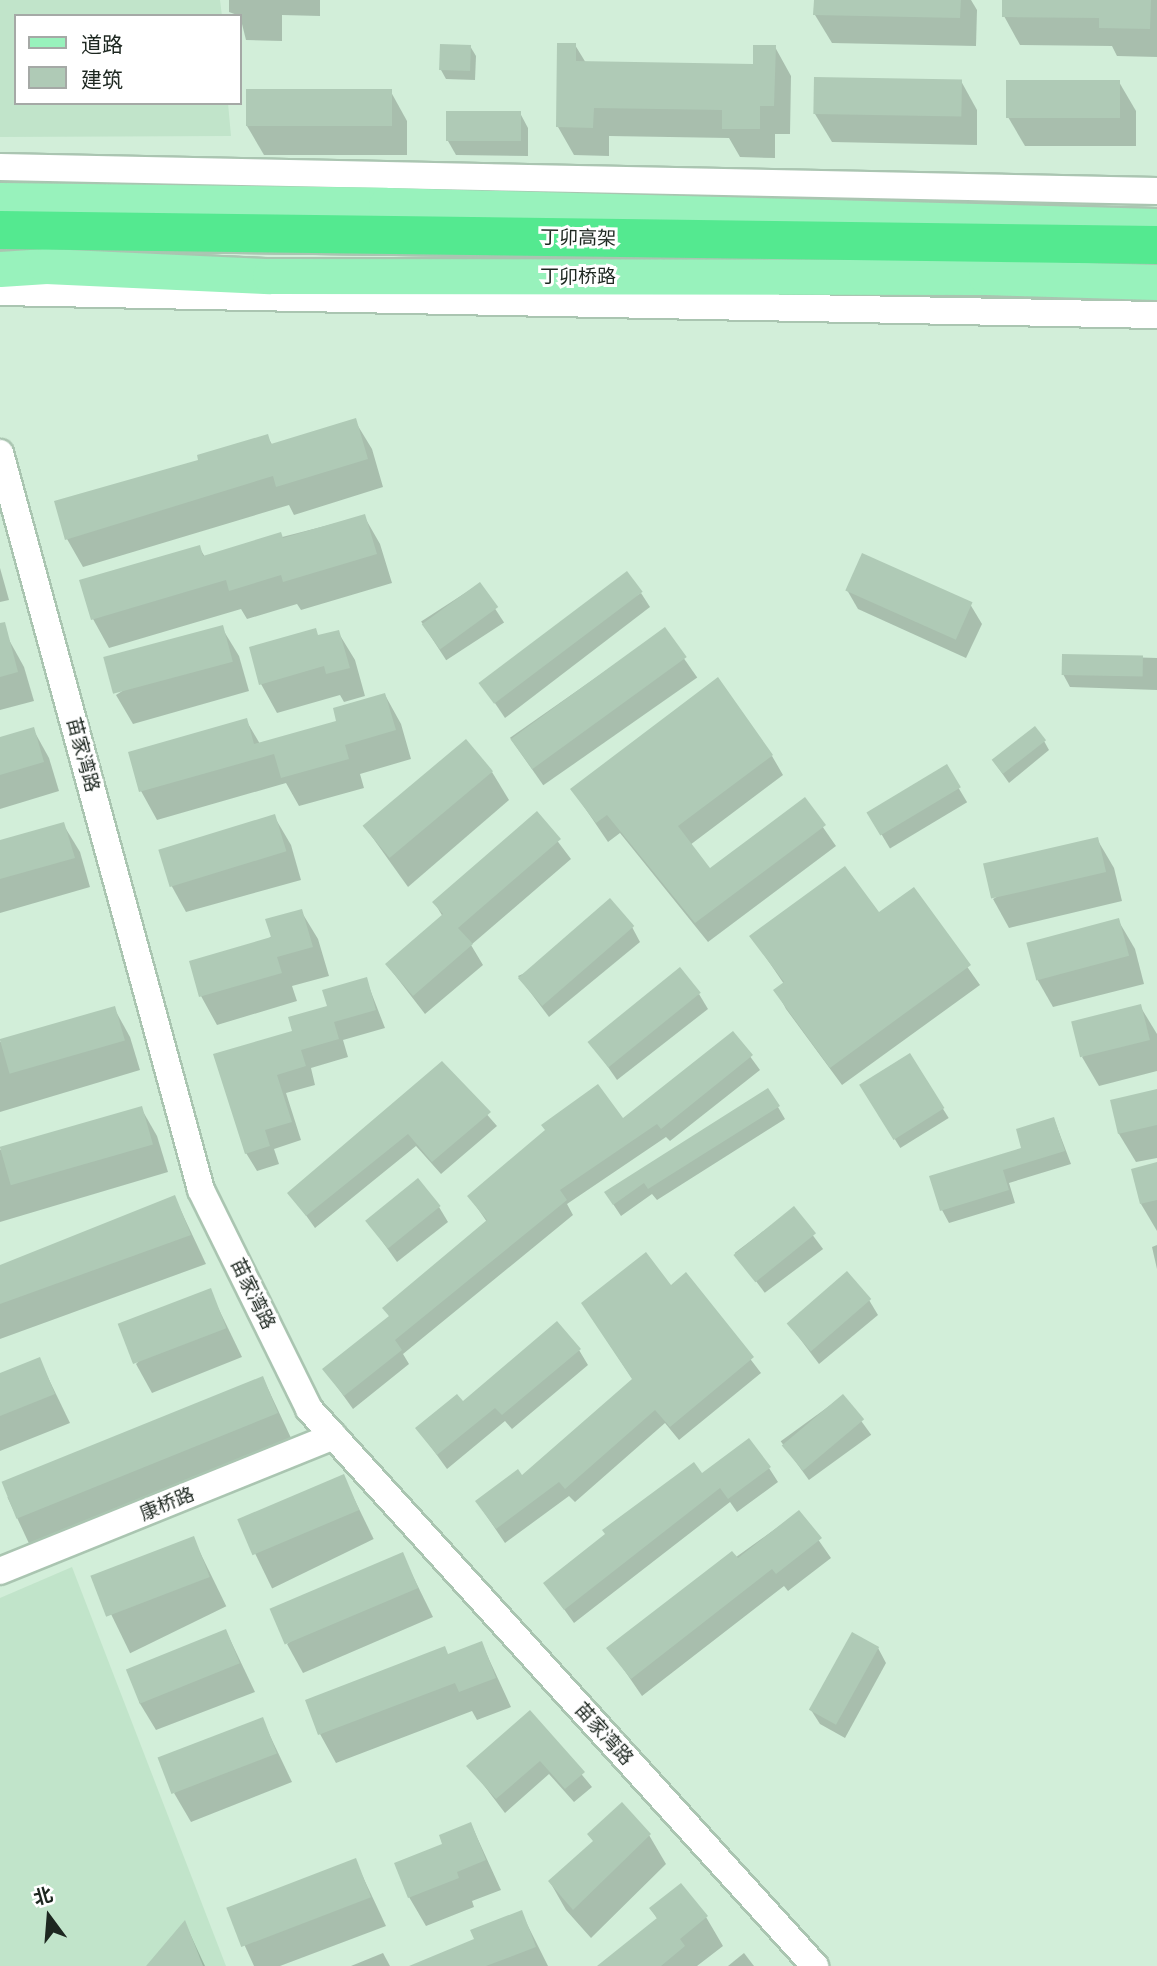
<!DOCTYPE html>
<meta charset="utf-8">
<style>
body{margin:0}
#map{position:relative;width:1157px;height:1966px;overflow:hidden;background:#d2eed9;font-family:"Fira Sans Condensed","Noto Sans SC",sans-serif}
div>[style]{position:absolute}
.built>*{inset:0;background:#c1e4ca}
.shadow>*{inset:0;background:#0003;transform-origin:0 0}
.building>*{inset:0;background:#afcab6;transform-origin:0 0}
.roads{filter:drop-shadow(2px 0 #aac5b1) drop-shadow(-2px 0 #aac5b1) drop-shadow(0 2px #aac5b1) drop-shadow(0 -2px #aac5b1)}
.minor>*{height:26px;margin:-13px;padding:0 13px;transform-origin:13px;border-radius:13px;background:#fff}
.major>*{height:35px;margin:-17.5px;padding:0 17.5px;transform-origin:17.5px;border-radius:17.5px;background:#98f2bc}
.highway>*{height:38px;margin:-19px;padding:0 19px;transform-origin:19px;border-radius:19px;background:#54e990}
span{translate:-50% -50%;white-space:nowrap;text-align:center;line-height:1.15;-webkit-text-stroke:6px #fff;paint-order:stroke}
.street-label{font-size:19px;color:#1d2720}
.legend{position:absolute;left:14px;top:14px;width:228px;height:91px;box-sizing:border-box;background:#fff;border:2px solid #a5a9a6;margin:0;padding:9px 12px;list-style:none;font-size:21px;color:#1d2720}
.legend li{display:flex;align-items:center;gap:14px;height:35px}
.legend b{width:35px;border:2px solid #a5a9a6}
.north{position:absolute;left:14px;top:1882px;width:70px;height:70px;-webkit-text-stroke:5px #fff;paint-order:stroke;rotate:344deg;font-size:19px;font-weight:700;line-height:28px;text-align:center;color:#1d2720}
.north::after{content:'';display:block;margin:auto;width:24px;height:32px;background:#1d2720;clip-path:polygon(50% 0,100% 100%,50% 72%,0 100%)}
</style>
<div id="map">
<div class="built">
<div style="clip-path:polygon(0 0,220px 0,222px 16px,16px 16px,16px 103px,228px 103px,231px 136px,0 137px)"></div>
<div style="clip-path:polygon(72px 1567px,226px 1966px,0 1966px,0 1598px)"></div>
</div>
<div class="shadow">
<div style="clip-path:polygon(229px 0,320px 0,320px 16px,282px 15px,282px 41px,246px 40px,240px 16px,229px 12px)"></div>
<div style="clip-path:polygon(815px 0,971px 0,977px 10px,976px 46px,832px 43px,815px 15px)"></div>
<div style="clip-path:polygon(1004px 0,1157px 0,1157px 57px,1117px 56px,1112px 46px,1020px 45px,1004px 16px)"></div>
<div style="clip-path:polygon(575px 45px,586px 63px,755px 65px,775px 47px,791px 76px,790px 134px,775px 134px,775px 158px,740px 157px,729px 138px,609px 136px,609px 156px,574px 155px,558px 127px)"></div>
<div style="clip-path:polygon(470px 46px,476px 56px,475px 80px,446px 79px,441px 70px)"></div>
<div style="clip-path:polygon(961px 81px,977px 110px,977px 145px,832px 142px,815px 114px)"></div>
<div style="clip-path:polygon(1119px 82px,1136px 111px,1136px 146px,1025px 146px,1008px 117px)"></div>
<div style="clip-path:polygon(391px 92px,407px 121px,407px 155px,264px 155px,247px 126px)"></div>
<div style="clip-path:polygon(520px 113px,528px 128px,528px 156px,456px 155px,448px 141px)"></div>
<div style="clip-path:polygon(355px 421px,372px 449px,383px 487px,294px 515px,289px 505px,83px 567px,67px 539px,200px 461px,267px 436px,273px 446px)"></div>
<div style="clip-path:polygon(364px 516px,380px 544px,392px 583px,301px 610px,297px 604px,247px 619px,241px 609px,109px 648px,93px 619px,199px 547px,205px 557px)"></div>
<div style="clip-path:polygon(0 568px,9px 600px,0 602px)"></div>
<div style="left:479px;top:584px;width:46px;height:69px;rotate:57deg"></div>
<div style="clip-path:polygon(847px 590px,970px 604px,982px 624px,966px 658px,858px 609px)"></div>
<div style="clip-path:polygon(641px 593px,650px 607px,505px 718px,482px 684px)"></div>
<div style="clip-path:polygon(222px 628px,239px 656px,249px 691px,133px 724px,116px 695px)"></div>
<div style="left:664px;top:630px;width:58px;height:188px;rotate:55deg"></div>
<div style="clip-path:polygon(338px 632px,355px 660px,365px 696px,344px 702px,340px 695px,277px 713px,261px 684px,319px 637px)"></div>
<div style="clip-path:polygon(8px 638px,24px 667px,34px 701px,0 710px,0 640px)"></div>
<div style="clip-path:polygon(1063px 655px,1157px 658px,1157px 690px,1070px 687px,1063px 674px)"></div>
<div style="clip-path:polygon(385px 695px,401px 724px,411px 759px,360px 774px,364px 788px,299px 806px,286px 783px,157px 820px,141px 791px,246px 720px,260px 744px,338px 722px)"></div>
<div style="clip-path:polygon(33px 729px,49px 758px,59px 791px,0 809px,0 739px)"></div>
<div style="clip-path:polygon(1044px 741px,1049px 750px,1009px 783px,994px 762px)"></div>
<div style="clip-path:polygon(772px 756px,783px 775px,690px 845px,710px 871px,804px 800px,836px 846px,708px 942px,620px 833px,608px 842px,572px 789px)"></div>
<div style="left:946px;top:767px;width:41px;height:90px;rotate:59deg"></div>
<div style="clip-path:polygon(492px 772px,509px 800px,408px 887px,365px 827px)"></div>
<div style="clip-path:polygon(537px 814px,571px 859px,471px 945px,483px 965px,425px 1014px,387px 965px,443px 917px,434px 902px)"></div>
<div style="clip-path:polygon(274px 816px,291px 845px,301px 880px,186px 912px,170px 883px)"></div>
<div style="clip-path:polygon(63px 824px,80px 852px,90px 887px,0 913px,0 842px)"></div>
<div style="clip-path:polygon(1097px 839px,1114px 868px,1122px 901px,1009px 928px,993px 899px)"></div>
<div style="clip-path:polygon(913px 890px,980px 985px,842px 1085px,786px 1009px,776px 990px,784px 984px,752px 937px,879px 915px)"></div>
<div style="clip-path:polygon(301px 911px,318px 939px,329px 976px,292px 986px,297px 1001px,217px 1025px,201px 996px)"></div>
<div style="clip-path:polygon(1118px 920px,1135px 949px,1144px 984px,1053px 1007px,1037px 979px)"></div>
<div style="clip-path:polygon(632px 927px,640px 942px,549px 1017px,518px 976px)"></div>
<div style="clip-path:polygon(366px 979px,385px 1028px,343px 1040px,348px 1057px,311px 1068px,315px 1085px,286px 1093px,301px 1140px,274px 1149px,279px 1164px,257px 1171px,246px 1153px,215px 1055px,294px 1033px)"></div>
<div style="clip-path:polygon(699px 994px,708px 1009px,617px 1080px,590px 1041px)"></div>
<div style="clip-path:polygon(1140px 1006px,1157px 1034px,1157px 1071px,1099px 1086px,1082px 1057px)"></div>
<div style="clip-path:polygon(114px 1008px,130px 1037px,140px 1070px,0 1112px,0 1042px)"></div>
<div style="clip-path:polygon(733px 1033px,760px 1070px,670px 1141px,666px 1137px,567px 1204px,573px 1215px,403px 1354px,409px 1364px,353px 1409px,325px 1370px,390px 1318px,385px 1308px,487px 1222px,469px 1196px,622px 1121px)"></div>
<div style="left:910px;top:1056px;width:73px;height:57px;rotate:58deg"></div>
<div style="clip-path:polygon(442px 1063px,497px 1126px,441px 1174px,416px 1146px,315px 1228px,290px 1193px)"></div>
<div style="clip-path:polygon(768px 1090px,785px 1119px,657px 1200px,652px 1194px,621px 1216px,613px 1204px)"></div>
<div style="clip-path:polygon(1157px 1091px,1157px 1158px,1136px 1162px,1119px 1134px,1112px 1101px)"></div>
<div style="clip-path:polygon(141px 1108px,157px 1136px,168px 1172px,0 1222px,0 1150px)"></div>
<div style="clip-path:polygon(1054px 1119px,1071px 1164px,1009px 1183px,1015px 1203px,949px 1223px,942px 1210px,1023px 1149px)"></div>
<div style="clip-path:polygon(1157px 1164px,1157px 1231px,1141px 1204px)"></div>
<div style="clip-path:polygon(175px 1198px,206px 1264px,0 1339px,0 1267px)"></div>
<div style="clip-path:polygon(439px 1207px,448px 1222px,397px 1262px,367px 1220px)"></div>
<div style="left:793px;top:1209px;width:50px;height:73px;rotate:53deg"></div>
<div style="clip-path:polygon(1157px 1245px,1157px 1269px,1152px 1247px)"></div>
<div style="clip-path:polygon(686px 1275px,761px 1373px,679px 1440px,665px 1423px,575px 1502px,569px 1496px,505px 1543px,477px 1502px,522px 1478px,633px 1380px,583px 1304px,671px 1287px)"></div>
<div style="clip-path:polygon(210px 1291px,242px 1357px,152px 1393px,136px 1364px)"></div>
<div style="clip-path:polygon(869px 1300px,878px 1315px,819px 1364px,788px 1323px)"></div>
<div style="clip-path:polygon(579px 1350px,588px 1365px,512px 1429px,505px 1421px,447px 1469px,418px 1429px)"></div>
<div style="clip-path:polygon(39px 1359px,70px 1423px,0 1451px,0 1374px)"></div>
<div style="left:263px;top:1378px;width:71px;height:282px;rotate:65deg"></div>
<div style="left:843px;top:1396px;width:48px;height:77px;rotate:54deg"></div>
<div style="clip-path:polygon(769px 1468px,778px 1482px,737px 1512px,730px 1502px,574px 1623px,545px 1583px,702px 1475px)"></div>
<div style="left:343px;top:1476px;width:70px;height:113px;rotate:64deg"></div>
<div style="clip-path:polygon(799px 1512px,831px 1558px,788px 1591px,784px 1586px,642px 1696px,609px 1648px)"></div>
<div style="left:193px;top:1538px;width:76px;height:107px;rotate:64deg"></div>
<div style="clip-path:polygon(402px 1554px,433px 1617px,303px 1673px,287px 1644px)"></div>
<div style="clip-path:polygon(226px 1631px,255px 1692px,156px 1730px,139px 1702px)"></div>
<div style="clip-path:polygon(482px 1644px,511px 1707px,477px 1720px,472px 1711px,336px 1763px,320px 1734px,449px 1656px)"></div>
<div style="clip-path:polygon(878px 1648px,886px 1663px,845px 1738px,820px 1724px,811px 1710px)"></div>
<div style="clip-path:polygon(530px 1712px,592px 1787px,574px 1802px,549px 1774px,505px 1813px,469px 1766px)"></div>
<div style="clip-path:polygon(262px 1719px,292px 1782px,191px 1822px,174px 1793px)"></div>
<div style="clip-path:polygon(471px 1824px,501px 1890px,472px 1901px,474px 1907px,426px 1926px,409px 1897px,445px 1845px)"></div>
<div style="clip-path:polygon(589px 1834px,649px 1835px,666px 1864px,591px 1938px,566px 1910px,550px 1882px,594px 1842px)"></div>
<div style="clip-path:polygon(355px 1860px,386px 1926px,280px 1966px,254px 1966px,228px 1909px)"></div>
<div style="clip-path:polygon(651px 1909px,706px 1917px,723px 1946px,697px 1966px,608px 1966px,658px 1920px)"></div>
<div style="clip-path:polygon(521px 1912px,548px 1966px,430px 1966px,476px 1940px)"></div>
<div style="clip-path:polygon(185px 1923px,205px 1966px,149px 1966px)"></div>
<div style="clip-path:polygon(383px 1953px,390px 1966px,351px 1966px)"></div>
<div style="clip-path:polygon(744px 1953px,754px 1966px,728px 1966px)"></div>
</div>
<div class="building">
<div style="clip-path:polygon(814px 0,961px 0,960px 18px,813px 15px)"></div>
<div style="clip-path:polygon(1002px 0,1151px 0,1150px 29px,1099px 28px,1099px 18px,1002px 17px)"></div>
<div style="clip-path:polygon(557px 43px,576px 43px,576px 61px,753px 64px,753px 45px,776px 45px,774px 106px,760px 106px,760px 129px,722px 129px,722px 110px,594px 108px,593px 128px,556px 127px)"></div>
<div style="left:440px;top:44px;width:31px;height:26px;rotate:2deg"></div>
<div style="left:814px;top:77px;width:148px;height:37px;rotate:1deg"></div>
<div style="left:1006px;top:80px;width:114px;height:38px"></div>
<div style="left:246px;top:89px;width:146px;height:37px"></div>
<div style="left:446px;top:111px;width:75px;height:30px"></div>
<div style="clip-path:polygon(356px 418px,368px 459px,276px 487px,273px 476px,65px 540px,54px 501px,198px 460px,197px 455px,268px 434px,271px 444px)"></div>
<div style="clip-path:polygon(365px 514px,377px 554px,283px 582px,281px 575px,229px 591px,226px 580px,91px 620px,79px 580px,200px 545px,203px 556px,281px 532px,283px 538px)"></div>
<div style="left:862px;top:553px;width:121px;height:41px;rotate:24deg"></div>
<div style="left:627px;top:571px;width:26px;height:186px;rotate:53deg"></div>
<div style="left:480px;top:582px;width:31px;height:72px;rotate:54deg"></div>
<div style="clip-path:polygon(5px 622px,18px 672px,0 677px,0 623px)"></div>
<div style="left:223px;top:625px;width:38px;height:124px;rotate:75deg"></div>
<div style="left:665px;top:627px;width:37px;height:191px;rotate:54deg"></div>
<div style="clip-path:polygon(316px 628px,318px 635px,339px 630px,350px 668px,326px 674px,324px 666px,259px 685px,249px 647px)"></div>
<div style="left:1062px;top:654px;width:81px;height:21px;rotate:1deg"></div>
<div style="clip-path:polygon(718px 677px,773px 755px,678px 826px,710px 868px,805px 797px,826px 825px,695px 923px,607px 815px,596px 823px,570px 789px)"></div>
<div style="clip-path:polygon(385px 693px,396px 730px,345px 745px,349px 759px,281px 778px,274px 754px,139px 792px,128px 752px,247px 718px,254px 744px,336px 721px,333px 708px)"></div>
<div style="left:1035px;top:726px;width:18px;height:55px;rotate:52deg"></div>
<div style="clip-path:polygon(34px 727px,44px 762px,0 775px,0 737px)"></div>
<div style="left:466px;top:739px;width:42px;height:135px;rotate:50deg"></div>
<div style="left:947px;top:764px;width:27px;height:94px;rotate:59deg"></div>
<div style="clip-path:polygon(537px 811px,561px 839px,458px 928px,473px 944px,413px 996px,385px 964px,443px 914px,432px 902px)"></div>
<div style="left:275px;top:814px;width:39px;height:122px;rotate:73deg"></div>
<div style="clip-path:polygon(64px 822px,75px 858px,0 879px,0 840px)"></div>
<div style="left:1098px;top:837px;width:36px;height:118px;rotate:77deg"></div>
<div style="clip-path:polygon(845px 866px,879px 912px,914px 887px,971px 965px,830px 1068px,773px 990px,784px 982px,749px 936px)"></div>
<div style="left:610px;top:898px;width:37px;height:122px;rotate:49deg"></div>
<div style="clip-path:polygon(302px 909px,313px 947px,277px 957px,282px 973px,199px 997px,189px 961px,271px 937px,265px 919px)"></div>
<div style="left:1119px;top:918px;width:39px;height:96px;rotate:75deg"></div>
<div style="left:680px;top:967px;width:33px;height:119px;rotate:51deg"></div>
<div style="clip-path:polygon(367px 977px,376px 1010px,334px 1022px,339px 1039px,301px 1050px,306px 1066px,277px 1075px,292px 1122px,265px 1130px,270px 1146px,245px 1154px,213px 1054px,292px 1031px,288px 1017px,327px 1006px,322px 990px)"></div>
<div style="left:1141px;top:1004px;width:37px;height:72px;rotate:76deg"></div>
<div style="left:115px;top:1006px;width:36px;height:120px;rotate:74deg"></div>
<div style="clip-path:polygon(733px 1031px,753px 1055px,661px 1129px,657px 1124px,560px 1190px,567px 1200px,395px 1340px,402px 1350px,344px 1396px,322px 1369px,389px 1316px,382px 1308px,487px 1220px,467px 1196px,545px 1130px,541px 1125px,598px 1084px,623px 1118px)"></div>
<div style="left:910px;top:1053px;width:65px;height:60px;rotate:58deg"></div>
<div style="clip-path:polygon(442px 1061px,491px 1112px,432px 1162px,408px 1134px,306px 1216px,287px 1193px)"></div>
<div style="clip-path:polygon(768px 1088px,780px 1106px,648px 1189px,644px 1183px,613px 1205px,604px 1192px)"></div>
<div style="clip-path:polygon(1157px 1089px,1157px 1125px,1118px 1134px,1110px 1100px)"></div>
<div style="left:142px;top:1106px;width:40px;height:148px;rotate:74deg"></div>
<div style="clip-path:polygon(1054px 1117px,1065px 1151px,1003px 1170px,1009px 1190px,940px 1211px,929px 1176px,1021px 1148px,1016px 1129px)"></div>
<div style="clip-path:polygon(1157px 1162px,1157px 1200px,1140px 1204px,1131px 1169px)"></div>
<div style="left:418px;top:1178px;width:36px;height:68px;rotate:51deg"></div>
<div style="clip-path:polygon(175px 1195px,191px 1235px,0 1304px,0 1265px)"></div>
<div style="left:794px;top:1206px;width:35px;height:78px;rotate:51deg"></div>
<div style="clip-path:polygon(646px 1252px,671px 1285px,686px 1272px,754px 1357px,670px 1427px,655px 1410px,565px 1489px,559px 1482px,496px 1529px,475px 1501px,518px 1469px,522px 1475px,632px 1379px,581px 1303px)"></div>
<div style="left:847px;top:1271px;width:37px;height:80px;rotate:49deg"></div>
<div style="left:211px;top:1288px;width:43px;height:100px;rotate:69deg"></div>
<div style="clip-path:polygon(557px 1321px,581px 1349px,502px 1415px,495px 1408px,437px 1455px,415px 1428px,457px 1394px,463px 1401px)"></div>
<div style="clip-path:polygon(40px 1357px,55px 1394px,0 1416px,0 1373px)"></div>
<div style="left:263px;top:1376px;width:40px;height:282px;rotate:68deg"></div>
<div style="left:843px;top:1394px;width:33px;height:80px;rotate:50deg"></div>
<div style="clip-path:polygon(749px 1438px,771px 1467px,728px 1499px,720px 1488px,564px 1610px,543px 1583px,605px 1534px,602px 1530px,694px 1462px,702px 1473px)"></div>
<div style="left:344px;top:1474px;width:39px;height:116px;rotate:67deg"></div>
<div style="clip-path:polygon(799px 1510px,822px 1538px,776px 1574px,772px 1569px,631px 1679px,606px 1648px,732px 1551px,738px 1558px)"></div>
<div style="left:194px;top:1536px;width:44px;height:111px;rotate:69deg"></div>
<div style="left:403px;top:1552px;width:39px;height:145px;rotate:67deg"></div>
<div style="left:226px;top:1629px;width:37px;height:108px;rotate:68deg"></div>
<div style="left:852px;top:1632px;width:31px;height:89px;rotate:29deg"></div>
<div style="clip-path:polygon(482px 1641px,496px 1678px,459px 1692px,455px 1683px,318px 1735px,305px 1700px,445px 1646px,448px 1654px)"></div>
<div style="clip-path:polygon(530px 1710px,585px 1772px,565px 1789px,540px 1761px,496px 1799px,466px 1766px)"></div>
<div style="left:263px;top:1717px;width:39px;height:113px;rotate:69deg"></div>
<div style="clip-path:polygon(622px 1802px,651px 1834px,573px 1910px,548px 1881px,593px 1841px,587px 1834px)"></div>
<div style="clip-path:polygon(471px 1822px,486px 1860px,457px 1872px,459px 1878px,408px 1898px,394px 1863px,442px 1844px,439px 1835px)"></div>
<div style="left:356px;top:1858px;width:42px;height:139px;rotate:69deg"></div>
<div style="clip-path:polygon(681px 1883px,708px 1916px,680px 1939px,685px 1946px,661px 1966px,597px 1966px,657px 1918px,649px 1908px)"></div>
<div style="clip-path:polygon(522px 1910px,536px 1947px,486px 1966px,409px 1966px,474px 1939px,470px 1930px)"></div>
<div style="clip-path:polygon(185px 1920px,203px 1966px,146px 1966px)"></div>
</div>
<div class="roads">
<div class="minor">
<div style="left:0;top:167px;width:1157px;rotate:1.19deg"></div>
<div style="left:0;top:292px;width:1157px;rotate:1.14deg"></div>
<div style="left:0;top:453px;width:764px;rotate:74.74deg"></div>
<div style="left:201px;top:1190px;width:244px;rotate:63.7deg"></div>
<div style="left:309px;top:1409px;width:753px;rotate:47.75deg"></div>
<div style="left:0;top:1571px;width:360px;rotate:-22deg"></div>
</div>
<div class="major">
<div style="left:0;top:200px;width:386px;rotate:0.7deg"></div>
<div style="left:386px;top:205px;width:771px;rotate:1.56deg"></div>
<div style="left:0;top:269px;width:46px;rotate:-3.7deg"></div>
<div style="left:46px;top:266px;width:224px;rotate:2.6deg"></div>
<div style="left:270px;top:276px;width:716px;rotate:0.08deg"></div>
<div style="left:986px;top:277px;width:171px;rotate:1.7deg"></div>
</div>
<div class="highway">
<div style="left:0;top:230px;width:1157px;rotate:0.74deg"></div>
</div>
</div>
<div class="street-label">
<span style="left:578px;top:238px;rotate:1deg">丁卯高架</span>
<span style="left:578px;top:277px">丁卯桥路</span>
<span style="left:83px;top:755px;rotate:75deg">苗家湾路</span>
<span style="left:253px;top:1294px;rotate:64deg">苗家湾路</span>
<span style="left:167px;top:1504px;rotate:-22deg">康桥路</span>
<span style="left:604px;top:1734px;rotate:48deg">苗家湾路</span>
</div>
<ul class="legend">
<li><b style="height:9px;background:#98f2bc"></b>道路</li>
<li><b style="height:19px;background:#afcab6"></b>建筑</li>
</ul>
<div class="north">北</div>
</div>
